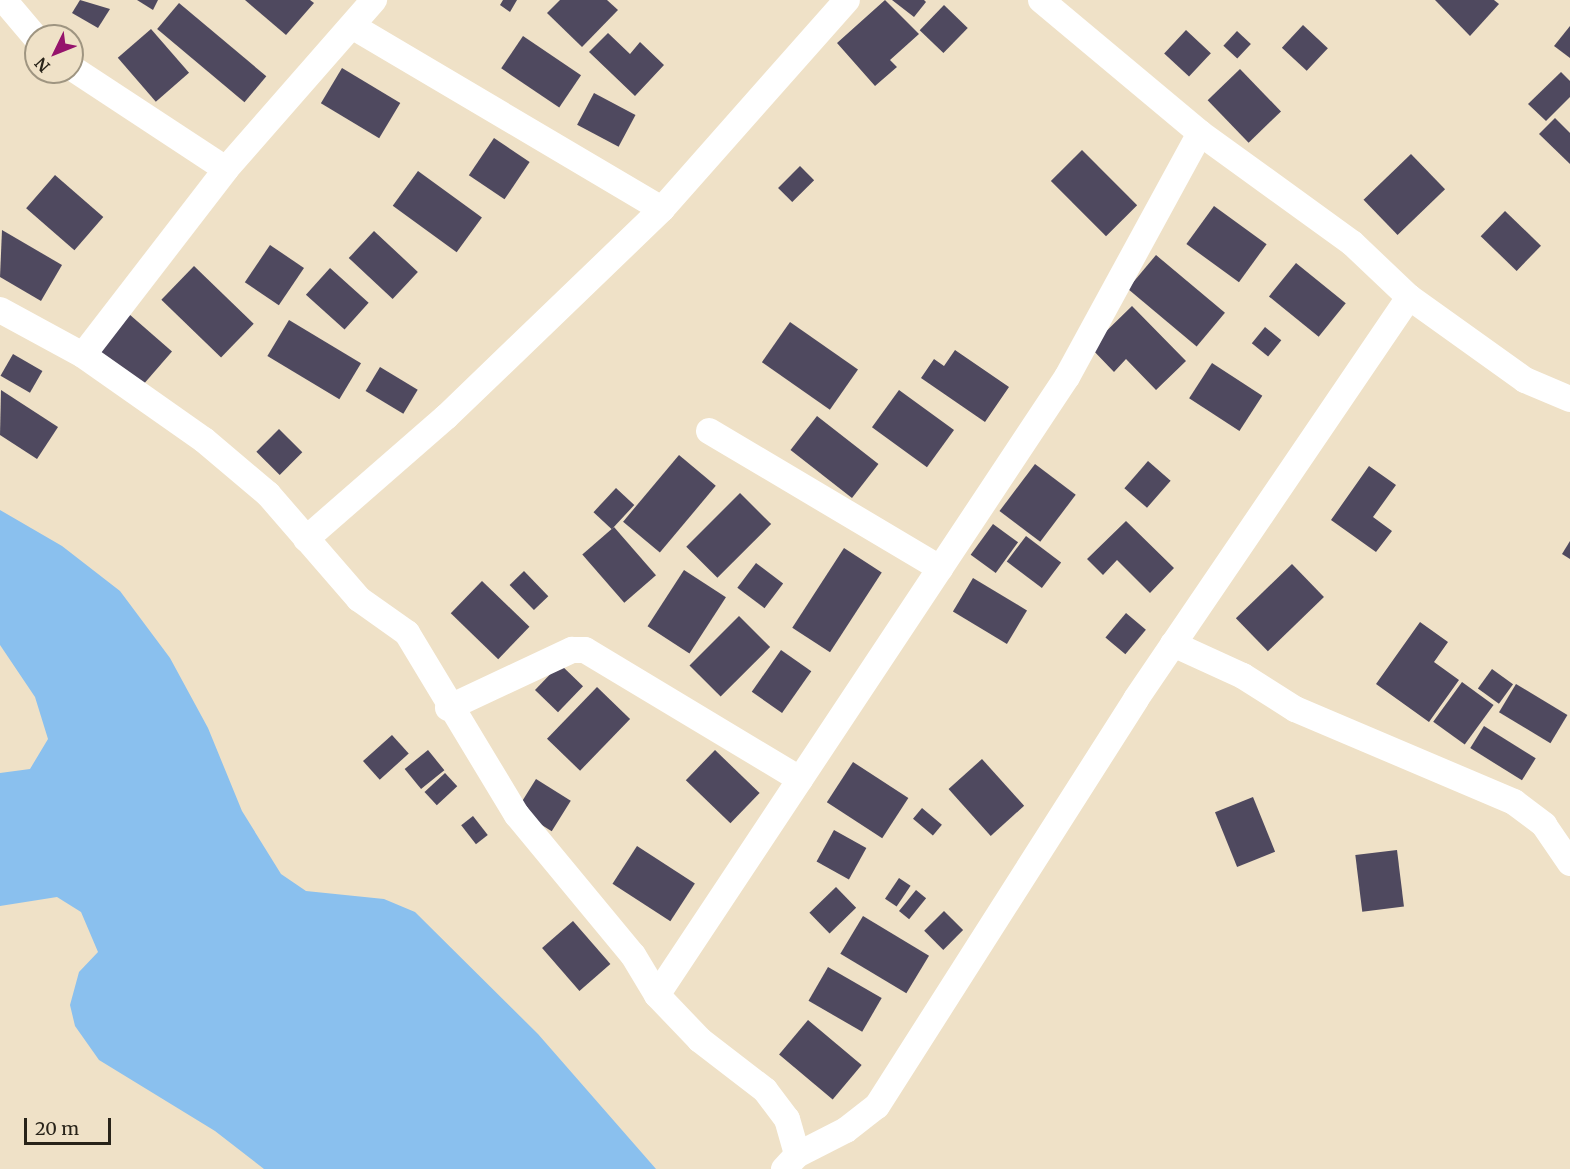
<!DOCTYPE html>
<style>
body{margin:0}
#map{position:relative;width:1570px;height:1169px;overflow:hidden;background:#efe1c7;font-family:Merriweather,serif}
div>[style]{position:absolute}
.water>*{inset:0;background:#8ac0ee}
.building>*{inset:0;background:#4f495f;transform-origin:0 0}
.street>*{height:26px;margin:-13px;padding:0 13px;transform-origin:13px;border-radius:13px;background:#fff}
span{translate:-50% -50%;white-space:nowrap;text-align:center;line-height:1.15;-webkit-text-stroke:6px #efe1c7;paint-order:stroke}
.north{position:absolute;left:24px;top:24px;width:60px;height:60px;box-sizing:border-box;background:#efe1c7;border:2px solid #9f9581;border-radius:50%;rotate:227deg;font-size:16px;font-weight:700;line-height:24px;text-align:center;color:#282319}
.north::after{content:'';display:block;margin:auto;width:21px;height:27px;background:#95136c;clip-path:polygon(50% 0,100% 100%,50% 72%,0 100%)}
.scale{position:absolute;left:24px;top:1118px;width:87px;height:27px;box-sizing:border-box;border:3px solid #282319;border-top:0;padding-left:8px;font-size:18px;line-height:21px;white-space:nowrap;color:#282319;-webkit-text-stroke:4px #efe1c7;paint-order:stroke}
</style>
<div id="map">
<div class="water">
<div style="clip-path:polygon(0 510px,62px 546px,120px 591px,170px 658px,208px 728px,242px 811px,281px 874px,306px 891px,384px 899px,415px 912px,538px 1034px,656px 1169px,264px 1169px,215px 1131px,99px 1060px,75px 1026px,70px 1005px,79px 972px,98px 952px,81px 912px,57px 897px,0 906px,0 773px,30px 769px,48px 739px,35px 697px,0 645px)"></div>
</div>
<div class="building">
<div style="clip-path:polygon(80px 0,110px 9px,98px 28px,72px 13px)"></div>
<div style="clip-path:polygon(137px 0,158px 0,153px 10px)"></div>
<div style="clip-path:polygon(245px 0,310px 0,314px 3px,286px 35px)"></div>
<div style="clip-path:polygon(503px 0,517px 0,510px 12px,500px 5px)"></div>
<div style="clip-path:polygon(560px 0,607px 0,618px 10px,582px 47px,547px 13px)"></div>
<div style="clip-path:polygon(885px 0,919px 34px,890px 60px,897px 67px,875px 86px,837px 43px)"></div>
<div style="clip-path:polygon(892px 0,924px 0,926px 2px,914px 17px)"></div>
<div style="clip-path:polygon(1435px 0,1494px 0,1499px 4px,1470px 36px)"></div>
<div style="left:179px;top:3px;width:114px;height:34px;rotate:40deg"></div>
<div style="left:944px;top:5px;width:33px;height:35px;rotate:44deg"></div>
<div style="left:1303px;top:25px;width:34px;height:31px;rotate:43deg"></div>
<div style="clip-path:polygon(1570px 26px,1570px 58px,1554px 46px)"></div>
<div style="left:151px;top:29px;width:58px;height:44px;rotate:49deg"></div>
<div style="left:1186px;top:30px;width:34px;height:32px;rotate:43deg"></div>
<div style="left:1237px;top:31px;width:19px;height:20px;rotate:43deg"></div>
<div style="clip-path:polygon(608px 33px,630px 54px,640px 42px,664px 65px,635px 96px,589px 52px)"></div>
<div style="left:523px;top:36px;width:70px;height:39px;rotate:34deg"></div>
<div style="left:342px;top:68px;width:68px;height:41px;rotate:31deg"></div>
<div style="left:1240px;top:69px;width:59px;height:45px;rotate:46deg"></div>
<div style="clip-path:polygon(1561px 72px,1570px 81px,1570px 97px,1546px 121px,1528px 104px)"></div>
<div style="left:594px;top:93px;width:47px;height:36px;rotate:28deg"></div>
<div style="clip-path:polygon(1555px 118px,1570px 133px,1570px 164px,1539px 134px)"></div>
<div style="left:494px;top:138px;width:43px;height:45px;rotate:34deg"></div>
<div style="left:1082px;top:150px;width:78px;height:44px;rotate:45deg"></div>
<div style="left:1411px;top:154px;width:49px;height:66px;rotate:46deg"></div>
<div style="left:800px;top:166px;width:20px;height:31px;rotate:45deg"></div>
<div style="left:418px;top:171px;width:79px;height:43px;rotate:36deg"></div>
<div style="left:55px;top:175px;width:64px;height:44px;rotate:41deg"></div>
<div style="left:1214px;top:206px;width:65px;height:47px;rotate:36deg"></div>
<div style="left:1505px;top:211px;width:50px;height:35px;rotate:44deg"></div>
<div style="clip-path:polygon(2px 230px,62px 265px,41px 301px,0 277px)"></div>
<div style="left:374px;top:231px;width:60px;height:37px;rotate:43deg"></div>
<div style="left:270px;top:245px;width:41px;height:45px;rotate:34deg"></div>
<div style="left:1156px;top:255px;width:90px;height:44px;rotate:40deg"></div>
<div style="left:1296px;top:263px;width:64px;height:43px;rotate:39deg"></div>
<div style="left:194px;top:266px;width:83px;height:47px;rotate:44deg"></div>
<div style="left:330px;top:268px;width:52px;height:36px;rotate:42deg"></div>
<div style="clip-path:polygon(1132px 306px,1186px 361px,1156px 390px,1126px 359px,1114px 372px,1090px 347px)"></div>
<div style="left:129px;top:314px;width:57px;height:49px;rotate:41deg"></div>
<div style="left:289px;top:320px;width:84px;height:42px;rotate:31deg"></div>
<div style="left:790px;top:322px;width:83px;height:49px;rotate:35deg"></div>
<div style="left:1265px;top:327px;width:21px;height:21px;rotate:39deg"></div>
<div style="clip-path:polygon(955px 350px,1009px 387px,985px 422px,921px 378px,934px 359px,944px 366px)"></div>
<div style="left:13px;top:354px;width:34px;height:25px;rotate:30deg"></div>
<div style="left:1212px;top:363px;width:60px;height:42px;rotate:33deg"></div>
<div style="left:380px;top:367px;width:44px;height:28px;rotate:31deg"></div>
<div style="clip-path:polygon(1px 390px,58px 427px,37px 459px,0 435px)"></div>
<div style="left:899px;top:390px;width:68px;height:46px;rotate:36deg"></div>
<div style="left:817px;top:416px;width:78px;height:43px;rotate:38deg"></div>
<div style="left:279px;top:429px;width:33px;height:32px;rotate:45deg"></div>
<div style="left:679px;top:455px;width:48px;height:87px;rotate:40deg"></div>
<div style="left:1148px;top:461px;width:30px;height:36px;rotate:41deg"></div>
<div style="left:1035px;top:464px;width:51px;height:59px;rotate:37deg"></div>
<div style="clip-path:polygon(1369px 466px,1396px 485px,1373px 517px,1392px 531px,1376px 552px,1331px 520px)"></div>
<div style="left:616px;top:488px;width:25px;height:33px;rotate:43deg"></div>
<div style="left:740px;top:493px;width:44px;height:76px;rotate:45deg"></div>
<div style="clip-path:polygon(1126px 521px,1174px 568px,1150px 593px,1117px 560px,1103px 575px,1087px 559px)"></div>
<div style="left:993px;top:524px;width:31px;height:38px;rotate:36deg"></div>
<div style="left:614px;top:527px;width:64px;height:42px;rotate:49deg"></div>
<div style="left:1026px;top:536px;width:44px;height:32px;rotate:37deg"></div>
<div style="clip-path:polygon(1570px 541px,1570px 559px,1562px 554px)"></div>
<div style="left:844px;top:548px;width:45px;height:95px;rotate:33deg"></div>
<div style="left:756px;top:563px;width:34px;height:31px;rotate:37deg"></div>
<div style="left:1292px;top:564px;width:46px;height:78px;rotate:46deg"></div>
<div style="left:684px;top:570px;width:50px;height:67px;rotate:33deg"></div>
<div style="left:524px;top:571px;width:35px;height:20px;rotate:46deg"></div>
<div style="left:973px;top:578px;width:63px;height:39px;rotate:31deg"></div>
<div style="left:482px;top:581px;width:66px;height:45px;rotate:44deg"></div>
<div style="left:1126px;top:613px;width:26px;height:32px;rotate:40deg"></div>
<div style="left:739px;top:616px;width:44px;height:70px;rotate:45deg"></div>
<div style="clip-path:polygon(1420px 622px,1448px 642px,1434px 662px,1459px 680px,1429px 722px,1376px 684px)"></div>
<div style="left:781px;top:650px;width:37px;height:51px;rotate:35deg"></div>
<div style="left:560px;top:664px;width:32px;height:36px;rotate:44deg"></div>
<div style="left:1492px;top:669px;width:26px;height:24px;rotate:36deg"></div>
<div style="left:1462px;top:682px;width:39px;height:49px;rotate:36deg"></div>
<div style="left:1516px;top:684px;width:60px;height:33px;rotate:31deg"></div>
<div style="left:597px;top:687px;width:46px;height:72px;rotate:44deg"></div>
<div style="left:1484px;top:726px;width:61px;height:26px;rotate:32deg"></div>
<div style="left:392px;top:735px;width:25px;height:39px;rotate:48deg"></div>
<div style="left:428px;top:750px;width:26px;height:30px;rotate:51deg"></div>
<div style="left:715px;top:750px;width:62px;height:42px;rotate:44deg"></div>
<div style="left:982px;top:759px;width:63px;height:45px;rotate:48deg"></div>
<div style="left:853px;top:762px;width:66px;height:48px;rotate:33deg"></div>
<div style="left:445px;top:773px;width:18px;height:28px;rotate:47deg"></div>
<div style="left:536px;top:779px;width:41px;height:36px;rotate:32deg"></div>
<div style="left:1253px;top:797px;width:59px;height:41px;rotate:68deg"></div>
<div style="left:922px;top:808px;width:26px;height:14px;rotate:40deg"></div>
<div style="left:473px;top:816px;width:24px;height:15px;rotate:52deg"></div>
<div style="left:834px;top:830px;width:37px;height:36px;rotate:29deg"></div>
<div style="left:637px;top:846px;width:69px;height:45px;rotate:33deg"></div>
<div style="left:1397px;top:850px;width:57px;height:42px;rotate:83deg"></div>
<div style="left:899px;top:878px;width:14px;height:25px;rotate:34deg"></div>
<div style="left:836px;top:887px;width:29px;height:37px;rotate:46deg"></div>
<div style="left:916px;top:890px;width:13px;height:27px;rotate:39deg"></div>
<div style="left:944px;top:911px;width:27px;height:28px;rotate:45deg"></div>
<div style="left:863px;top:916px;width:77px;height:44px;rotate:31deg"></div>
<div style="left:573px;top:921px;width:57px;height:41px;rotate:49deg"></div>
<div style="left:828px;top:967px;width:62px;height:39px;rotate:30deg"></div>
<div style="left:808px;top:1020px;width:70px;height:45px;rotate:40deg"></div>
</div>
<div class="street">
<div style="left:4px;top:0;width:50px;rotate:49.9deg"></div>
<div style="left:1041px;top:0;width:207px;rotate:39.9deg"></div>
<div style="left:1200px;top:133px;width:188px;rotate:35.9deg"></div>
<div style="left:1352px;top:243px;width:79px;rotate:43.5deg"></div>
<div style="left:1409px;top:297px;width:143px;rotate:35.6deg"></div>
<div style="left:1525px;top:380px;width:49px;rotate:22.9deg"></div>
<div style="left:352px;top:26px;width:360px;rotate:30.6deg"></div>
<div style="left:72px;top:68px;width:184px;rotate:33.3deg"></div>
<div style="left:0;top:310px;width:94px;rotate:28.5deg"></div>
<div style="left:83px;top:355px;width:148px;rotate:35.1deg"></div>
<div style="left:204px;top:440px;width:84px;rotate:40.2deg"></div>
<div style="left:268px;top:494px;width:139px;rotate:49.1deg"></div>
<div style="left:359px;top:599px;width:59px;rotate:35.3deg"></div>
<div style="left:407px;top:633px;width:213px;rotate:58.9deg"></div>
<div style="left:517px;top:815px;width:182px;rotate:50.4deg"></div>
<div style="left:633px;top:955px;width:47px;rotate:59deg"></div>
<div style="left:657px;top:995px;width:62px;rotate:46.3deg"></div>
<div style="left:700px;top:1040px;width:82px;rotate:37.6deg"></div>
<div style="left:765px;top:1090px;width:36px;rotate:53deg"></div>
<div style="left:787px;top:1119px;width:37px;rotate:74deg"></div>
<div style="left:83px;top:355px;width:235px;rotate:-52.4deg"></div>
<div style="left:226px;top:169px;width:225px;rotate:-48.8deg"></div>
<div style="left:709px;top:431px;width:269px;rotate:30.7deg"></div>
<div style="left:306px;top:539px;width:186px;rotate:-41.1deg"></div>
<div style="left:446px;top:417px;width:300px;rotate:-43.9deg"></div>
<div style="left:662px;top:209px;width:279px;rotate:-48.5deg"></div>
<div style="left:1173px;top:644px;width:77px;rotate:24.6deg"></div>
<div style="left:1243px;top:676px;width:62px;rotate:32.4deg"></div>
<div style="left:1295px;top:709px;width:238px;rotate:23deg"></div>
<div style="left:1514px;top:802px;width:38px;rotate:37deg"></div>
<div style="left:1544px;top:825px;width:46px;rotate:55.6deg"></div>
<div style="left:448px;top:708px;width:137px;rotate:-25.1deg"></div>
<div style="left:572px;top:650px;width:13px"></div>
<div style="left:585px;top:650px;width:251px;rotate:31deg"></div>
<div style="left:657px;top:995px;width:742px;rotate:-56.44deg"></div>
<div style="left:1067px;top:377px;width:278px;rotate:-61.4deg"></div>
<div style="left:784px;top:1169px;width:19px;rotate:-47deg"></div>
<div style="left:797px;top:1155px;width:55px;rotate:-27deg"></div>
<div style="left:846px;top:1130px;width:39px;rotate:-38deg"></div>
<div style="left:877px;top:1106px;width:482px;rotate:-57.5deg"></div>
<div style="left:1136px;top:699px;width:486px;rotate:-55.8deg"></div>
</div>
<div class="north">N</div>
<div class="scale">20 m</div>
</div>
